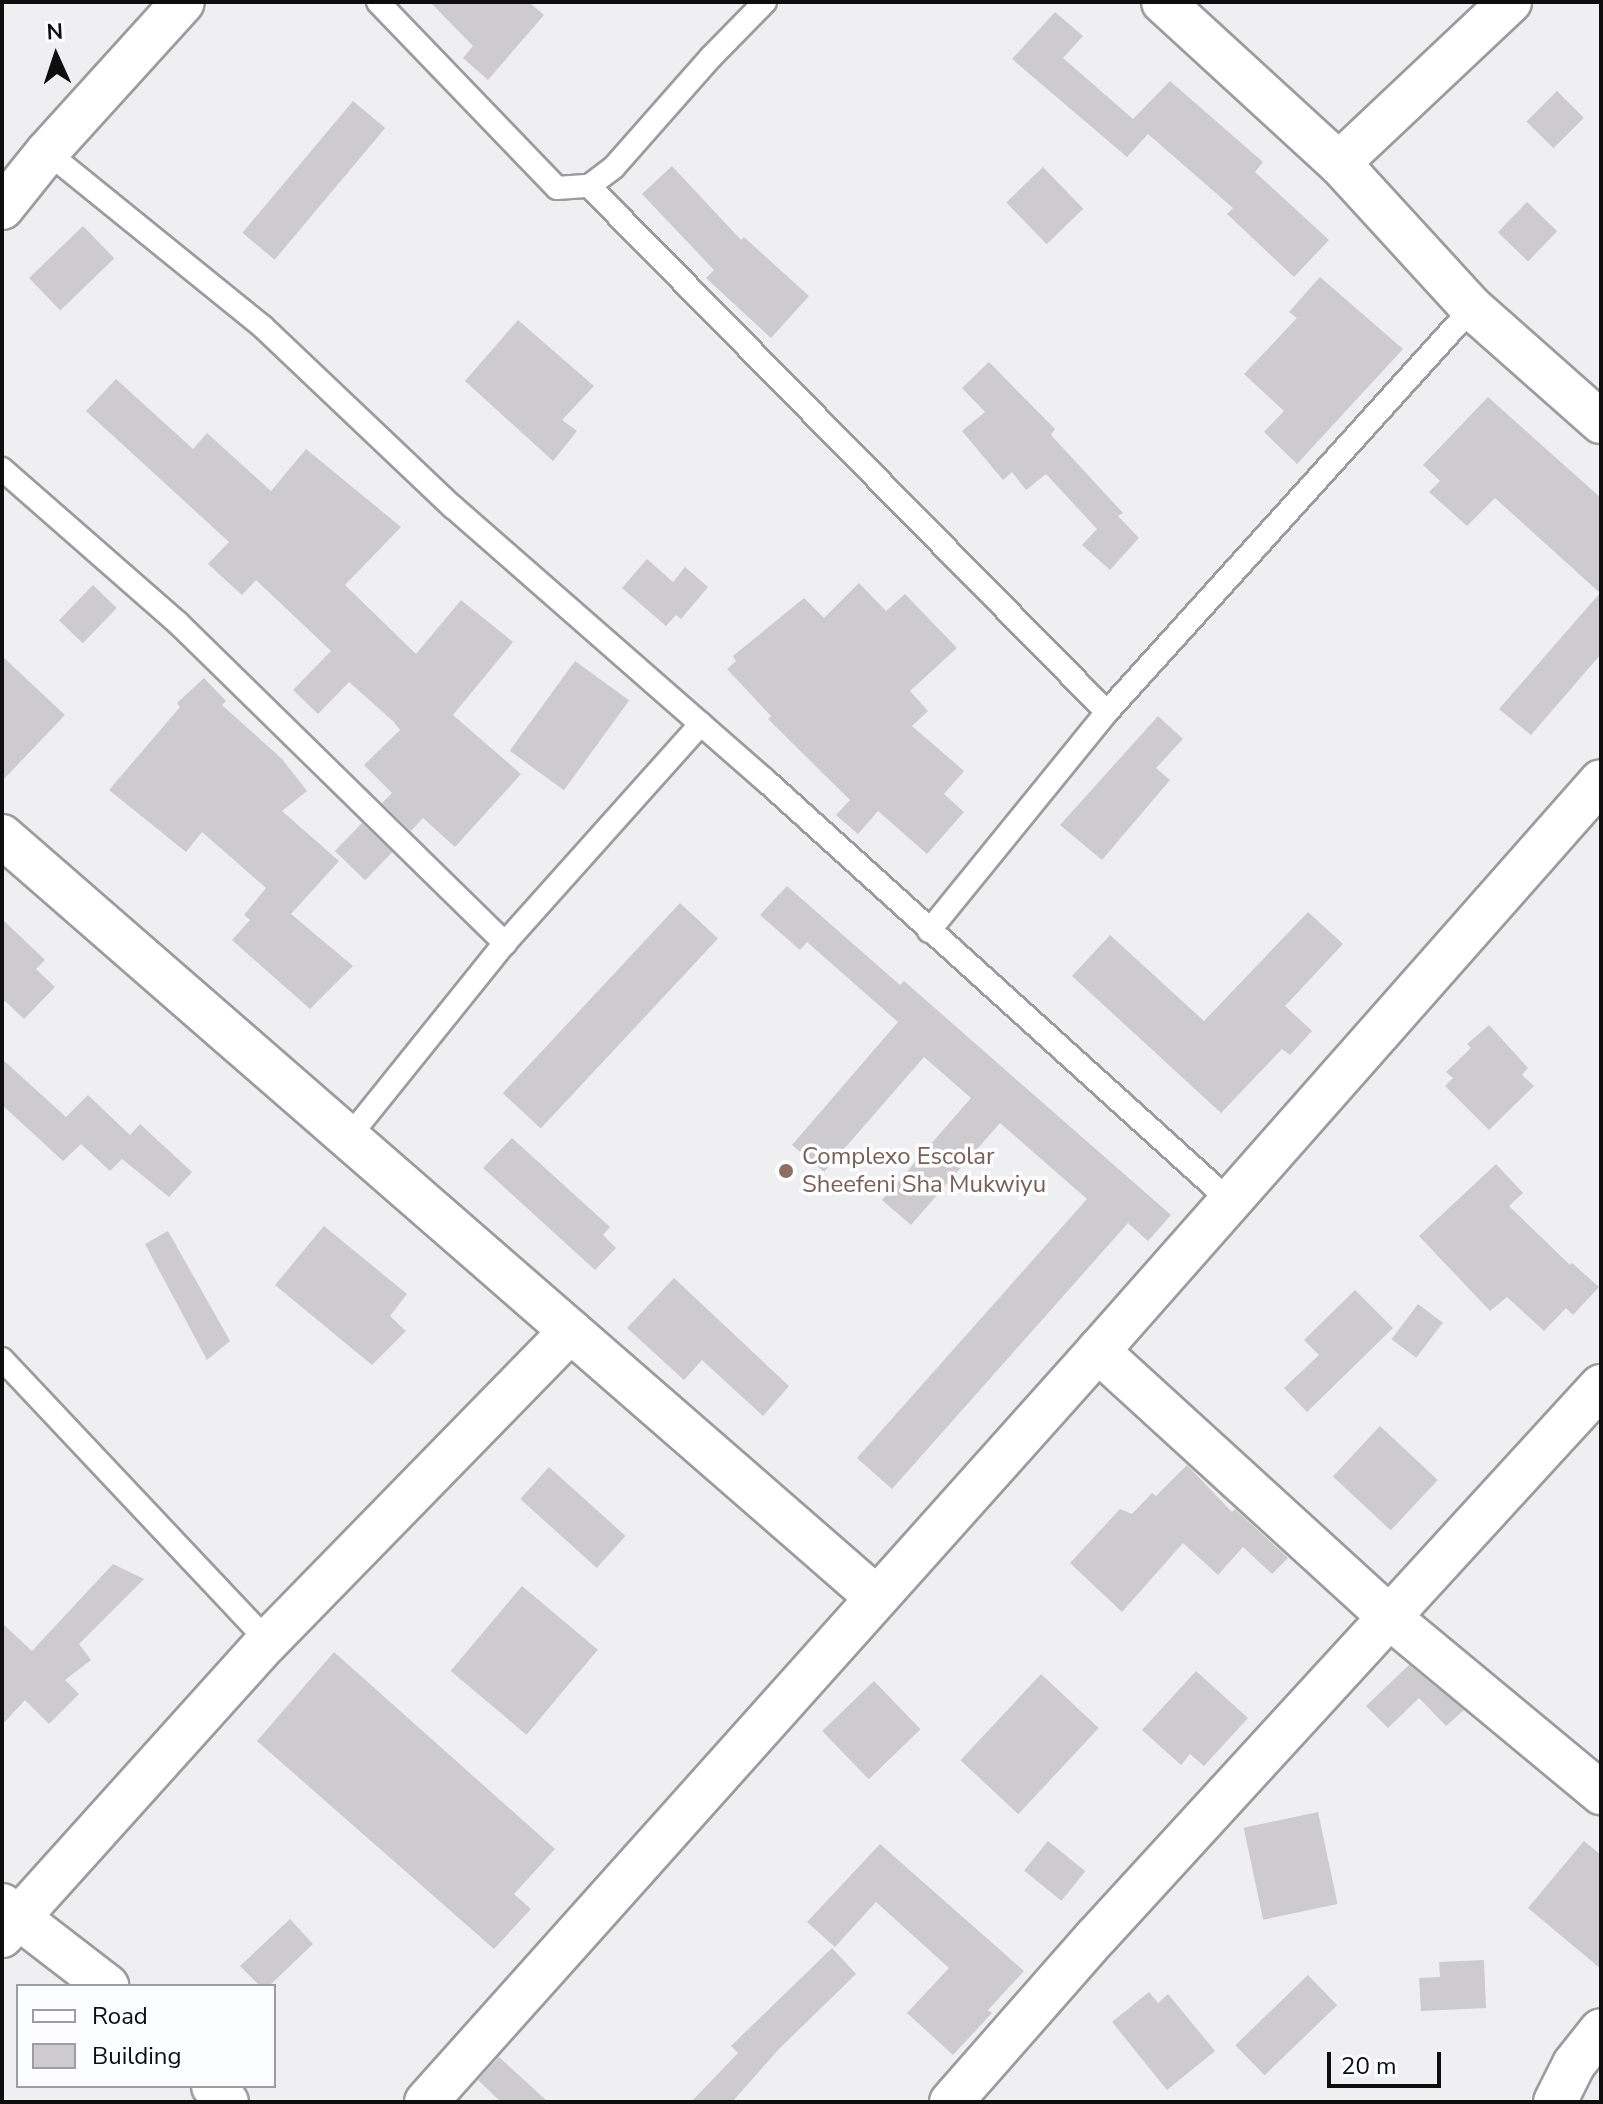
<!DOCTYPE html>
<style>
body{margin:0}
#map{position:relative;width:1603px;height:2104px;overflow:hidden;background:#efeff2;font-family:"Nunito Sans",sans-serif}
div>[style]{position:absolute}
.building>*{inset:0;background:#cdcbcd;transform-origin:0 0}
.roads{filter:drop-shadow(2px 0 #9b9c9e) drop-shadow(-2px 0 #9b9c9e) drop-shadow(0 2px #9b9c9e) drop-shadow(0 -2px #9b9c9e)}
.service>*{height:22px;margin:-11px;padding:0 11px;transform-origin:11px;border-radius:11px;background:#fff}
.minor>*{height:42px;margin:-21px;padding:0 21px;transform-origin:21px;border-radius:21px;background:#fff}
.dots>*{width:22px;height:22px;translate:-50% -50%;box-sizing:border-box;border:4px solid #fcfdff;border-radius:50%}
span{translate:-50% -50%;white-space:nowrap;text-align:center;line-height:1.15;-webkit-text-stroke:7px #fcfdff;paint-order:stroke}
.education-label{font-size:24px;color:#785e54}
.left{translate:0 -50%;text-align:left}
.frame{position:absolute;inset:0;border:4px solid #0e0e0f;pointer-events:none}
.legend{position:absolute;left:16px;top:1984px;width:260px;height:104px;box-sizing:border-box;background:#fcfdff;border:2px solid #9d9d9f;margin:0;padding:10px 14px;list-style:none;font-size:24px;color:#0e0e0f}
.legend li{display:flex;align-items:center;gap:16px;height:40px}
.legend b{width:40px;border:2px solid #9d9d9f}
.north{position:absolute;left:16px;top:16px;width:80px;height:80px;-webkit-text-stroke:6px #fcfdff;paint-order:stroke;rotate:357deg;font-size:22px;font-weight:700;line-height:32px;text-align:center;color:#0e0e0f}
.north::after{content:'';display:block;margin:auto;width:28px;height:36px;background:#0e0e0f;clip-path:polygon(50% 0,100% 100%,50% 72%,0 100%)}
.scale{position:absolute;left:1327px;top:2052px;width:114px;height:36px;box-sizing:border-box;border:4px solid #0e0e0f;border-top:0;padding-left:10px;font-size:24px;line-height:28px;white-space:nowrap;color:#0e0e0f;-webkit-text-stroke:6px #fcfdff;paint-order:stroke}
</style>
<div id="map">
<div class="building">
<div style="clip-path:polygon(430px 2px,529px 2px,544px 15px,488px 80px,463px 58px,473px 46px)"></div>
<div style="clip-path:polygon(1055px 12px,1083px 36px,1063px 58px,1133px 119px,1170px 81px,1263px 162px,1255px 172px,1329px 240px,1294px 277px,1227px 214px,1233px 208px,1148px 134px,1127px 157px,1012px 59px)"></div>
<div style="left:1557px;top:91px;width:38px;height:43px;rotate:45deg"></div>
<div style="left:353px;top:101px;width:42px;height:172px;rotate:40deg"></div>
<div style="clip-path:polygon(672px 166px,741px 240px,744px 237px,809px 296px,771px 338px,706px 278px,714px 270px,642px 194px)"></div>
<div style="left:1043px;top:167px;width:58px;height:51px;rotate:46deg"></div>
<div style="left:1527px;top:202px;width:42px;height:42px;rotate:44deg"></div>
<div style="left:83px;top:226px;width:45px;height:75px;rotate:46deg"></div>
<div style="clip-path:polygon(1320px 277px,1403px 349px,1297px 464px,1264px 432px,1284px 411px,1244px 374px,1297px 318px,1289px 312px)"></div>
<div style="clip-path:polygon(518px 320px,594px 386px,562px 420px,577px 431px,553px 461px,465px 381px)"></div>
<div style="clip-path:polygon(989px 362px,1055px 429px,1051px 435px,1123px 513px,1118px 516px,1139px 538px,1110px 570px,1082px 545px,1097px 529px,1046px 474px,1026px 490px,1012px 472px,1003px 480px,962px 431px,985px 412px,962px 388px)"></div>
<div style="clip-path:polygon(116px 379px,193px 449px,207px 433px,271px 491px,306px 449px,401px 527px,345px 585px,416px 654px,461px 600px,513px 642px,453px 715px,521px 774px,455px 847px,423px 818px,411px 831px,382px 803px,392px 793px,364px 765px,400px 730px,394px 722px,349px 682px,318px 714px,293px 690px,331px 651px,256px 580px,242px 595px,208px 564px,229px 542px,86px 411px)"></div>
<div style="clip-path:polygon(1488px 397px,1601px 498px,1601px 654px,1531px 735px,1499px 709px,1600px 593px,1495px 498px,1467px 526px,1429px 492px,1440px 481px,1423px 465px)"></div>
<div style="clip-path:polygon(647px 559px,673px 582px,685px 567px,708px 587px,681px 619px,676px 615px,666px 626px,622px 588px)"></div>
<div style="clip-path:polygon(859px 583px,886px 611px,905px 594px,957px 648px,910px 691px,928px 711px,912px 726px,964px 771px,944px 794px,964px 812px,927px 854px,878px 811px,858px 834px,836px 815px,850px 800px,768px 719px,771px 716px,727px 669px,736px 661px,733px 656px,804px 598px,824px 618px)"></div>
<div style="left:93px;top:585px;width:33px;height:49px;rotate:44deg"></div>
<div style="clip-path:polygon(2px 656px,65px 715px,2px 781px)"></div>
<div style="left:575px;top:661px;width:67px;height:111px;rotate:36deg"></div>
<div style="clip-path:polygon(204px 678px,226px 701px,222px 705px,282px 759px,307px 791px,282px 811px,339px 861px,291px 914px,353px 966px,310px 1009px,232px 940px,250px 920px,244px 915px,266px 888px,202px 832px,186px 852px,109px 790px,180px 707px,177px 703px)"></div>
<div style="clip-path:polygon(1158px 716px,1183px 739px,1156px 768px,1170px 780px,1102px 860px,1060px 825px)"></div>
<div style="left:362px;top:823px;width:42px;height:39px;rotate:44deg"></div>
<div style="clip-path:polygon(787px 886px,900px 985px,904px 981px,1171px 1215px,1148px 1241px,1128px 1223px,892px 1489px,857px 1458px,1087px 1199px,1000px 1123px,911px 1225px,882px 1200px,971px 1098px,924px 1057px,824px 1172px,792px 1145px,898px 1022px,807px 942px,800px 950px,760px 915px)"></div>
<div style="left:680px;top:903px;width:52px;height:260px;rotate:43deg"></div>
<div style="clip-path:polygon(1308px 912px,1343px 944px,1285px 1006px,1312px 1031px,1290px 1055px,1282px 1049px,1221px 1113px,1072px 976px,1110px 935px,1204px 1021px)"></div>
<div style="clip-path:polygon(2px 919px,45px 960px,36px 969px,55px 987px,24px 1019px,5px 1001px,2px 1004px)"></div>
<div style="clip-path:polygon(1489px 1025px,1528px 1068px,1522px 1075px,1534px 1086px,1489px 1130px,1445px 1086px,1453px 1078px,1446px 1072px,1471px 1048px,1467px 1044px)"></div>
<div style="clip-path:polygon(2px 1059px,66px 1117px,88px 1095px,130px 1135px,140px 1124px,192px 1172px,169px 1197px,122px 1159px,110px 1171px,81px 1144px,63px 1161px,2px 1105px)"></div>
<div style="clip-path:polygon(512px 1138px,610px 1227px,603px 1235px,616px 1248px,595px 1270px,483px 1168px)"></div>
<div style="clip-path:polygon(1496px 1164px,1523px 1193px,1509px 1206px,1570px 1265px,1572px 1263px,1599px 1287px,1573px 1315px,1566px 1308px,1544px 1331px,1507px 1297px,1490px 1311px,1419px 1236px)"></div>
<div style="clip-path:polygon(324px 1226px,407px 1294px,390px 1316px,406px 1331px,372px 1365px,275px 1285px)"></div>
<div style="clip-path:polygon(168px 1231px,230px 1341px,207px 1360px,145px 1244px)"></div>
<div style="clip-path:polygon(674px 1278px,789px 1386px,763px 1416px,702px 1360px,684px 1380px,627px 1328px)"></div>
<div style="clip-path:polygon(1355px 1290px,1393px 1328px,1307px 1412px,1284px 1388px,1319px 1355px,1304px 1340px)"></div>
<div style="left:1418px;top:1304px;width:31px;height:44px;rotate:37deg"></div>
<div style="left:1380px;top:1426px;width:79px;height:69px;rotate:43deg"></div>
<div style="clip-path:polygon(1187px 1465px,1232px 1512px,1235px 1509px,1288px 1558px,1272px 1574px,1243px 1547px,1218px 1575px,1183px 1543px,1122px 1612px,1070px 1563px,1120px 1509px,1132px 1514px,1152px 1493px,1156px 1496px)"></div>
<div style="left:549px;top:1467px;width:103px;height:43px;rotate:42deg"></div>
<div style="clip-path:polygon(113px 1564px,144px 1579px,79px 1644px,91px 1660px,65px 1680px,79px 1694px,49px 1724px,25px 1700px,2px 1725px,2px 1623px,32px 1651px)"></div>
<div style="left:522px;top:1586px;width:99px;height:111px;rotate:40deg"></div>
<div style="clip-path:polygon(334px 1652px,555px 1849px,514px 1894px,531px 1909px,494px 1949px,257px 1741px)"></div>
<div style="clip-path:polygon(1409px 1665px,1464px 1710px,1446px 1726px,1419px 1698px,1388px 1728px,1366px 1706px)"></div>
<div style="clip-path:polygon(1196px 1671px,1248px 1718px,1204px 1766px,1190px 1754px,1181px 1765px,1142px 1730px)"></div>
<div style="left:1041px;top:1674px;width:79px;height:118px;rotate:43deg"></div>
<div style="left:874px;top:1681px;width:67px;height:72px;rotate:46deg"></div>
<div style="left:1318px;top:1812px;width:94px;height:76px;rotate:78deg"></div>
<div style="left:1048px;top:1841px;width:48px;height:38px;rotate:39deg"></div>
<div style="clip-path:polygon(1584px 1841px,1601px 1855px,1601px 1969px,1528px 1908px)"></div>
<div style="clip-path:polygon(880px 1844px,1024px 1971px,988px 2010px,992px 2013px,953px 2055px,907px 2013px,949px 1968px,876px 1902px,835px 1947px,807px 1922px)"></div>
<div style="clip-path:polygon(290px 1919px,313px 1944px,269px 1986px,260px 1986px,240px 1966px)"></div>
<div style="clip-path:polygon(832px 1948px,856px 1974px,779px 2049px,732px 2102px,691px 2102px,738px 2053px,731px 2046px)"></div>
<div style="clip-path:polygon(1484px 1960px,1486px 2008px,1421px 2011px,1419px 1978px,1440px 1977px,1439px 1962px)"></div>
<div style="left:1308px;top:1975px;width:42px;height:101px;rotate:46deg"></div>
<div style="clip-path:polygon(1149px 1992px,1158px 2003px,1168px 1994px,1215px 2051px,1167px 2090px,1112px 2022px)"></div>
<div style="clip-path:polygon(499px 2057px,548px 2102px,501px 2102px,478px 2080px)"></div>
</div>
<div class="roads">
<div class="service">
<div style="left:378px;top:2px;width:258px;rotate:46.1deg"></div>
<div style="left:557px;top:188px;width:32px;rotate:-4deg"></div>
<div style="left:589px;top:186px;width:31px;rotate:-37deg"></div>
<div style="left:614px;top:167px;width:147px;rotate:-48.6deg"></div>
<div style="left:711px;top:57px;width:77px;rotate:-45.5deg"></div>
<div style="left:47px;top:152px;width:278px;rotate:39deg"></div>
<div style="left:263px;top:327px;width:262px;rotate:43.5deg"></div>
<div style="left:453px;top:507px;width:415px;rotate:41.2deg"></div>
<div style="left:765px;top:780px;width:627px;rotate:42.16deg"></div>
<div style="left:589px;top:186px;width:738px;rotate:45.44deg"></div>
<div style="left:2px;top:469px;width:234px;rotate:41.2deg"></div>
<div style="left:178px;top:623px;width:458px;rotate:44.4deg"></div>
<div style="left:929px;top:931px;width:282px;rotate:-50.9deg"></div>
<div style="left:1107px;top:712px;width:544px;rotate:-47.9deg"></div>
<div style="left:348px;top:1138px;width:250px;rotate:-51.2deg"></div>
<div style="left:505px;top:943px;width:294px;rotate:-48.2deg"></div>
<div style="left:2px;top:1359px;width:388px;rotate:46.7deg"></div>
</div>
<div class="minor">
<div style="left:1163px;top:2px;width:239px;rotate:42.5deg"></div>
<div style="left:1339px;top:163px;width:197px;rotate:47.5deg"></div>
<div style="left:1472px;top:308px;width:172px;rotate:41.5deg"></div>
<div style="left:1339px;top:163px;width:235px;rotate:-43.3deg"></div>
<div style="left:2px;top:208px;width:72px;rotate:-51.2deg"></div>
<div style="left:47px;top:152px;width:202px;rotate:-47.8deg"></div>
<div style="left:2px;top:836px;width:1160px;rotate:41.05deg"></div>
<div style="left:1098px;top:1351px;width:394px;rotate:42.4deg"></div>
<div style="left:1389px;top:1617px;width:276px;rotate:39.7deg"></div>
<div style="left:2px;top:1905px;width:133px;rotate:37.6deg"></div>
<div style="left:2px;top:1936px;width:397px;rotate:-48deg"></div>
<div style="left:268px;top:1641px;width:433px;rotate:-45.7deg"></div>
<div style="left:213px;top:2086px;width:21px;rotate:49deg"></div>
<div style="left:426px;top:2102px;width:1008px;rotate:-48.18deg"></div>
<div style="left:1098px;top:1351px;width:760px;rotate:-48.57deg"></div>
<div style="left:951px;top:2102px;width:221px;rotate:-48.7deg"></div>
<div style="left:1097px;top:1936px;width:746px;rotate:-47.5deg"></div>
<div style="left:1555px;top:2102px;width:42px;rotate:-63.4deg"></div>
<div style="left:1574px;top:2064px;width:43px;rotate:-51.5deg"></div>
</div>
</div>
<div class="dots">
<div style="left:786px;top:1171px;background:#8d6e63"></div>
</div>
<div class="education-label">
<span class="left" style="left:802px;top:1171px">Complexo Escolar<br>Sheefeni Sha Mukwiyu</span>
</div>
<div class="frame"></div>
<ul class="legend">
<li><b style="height:10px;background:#fff"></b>Road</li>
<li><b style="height:22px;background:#cdcbcd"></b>Building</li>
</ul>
<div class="north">N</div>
<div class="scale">20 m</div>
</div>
